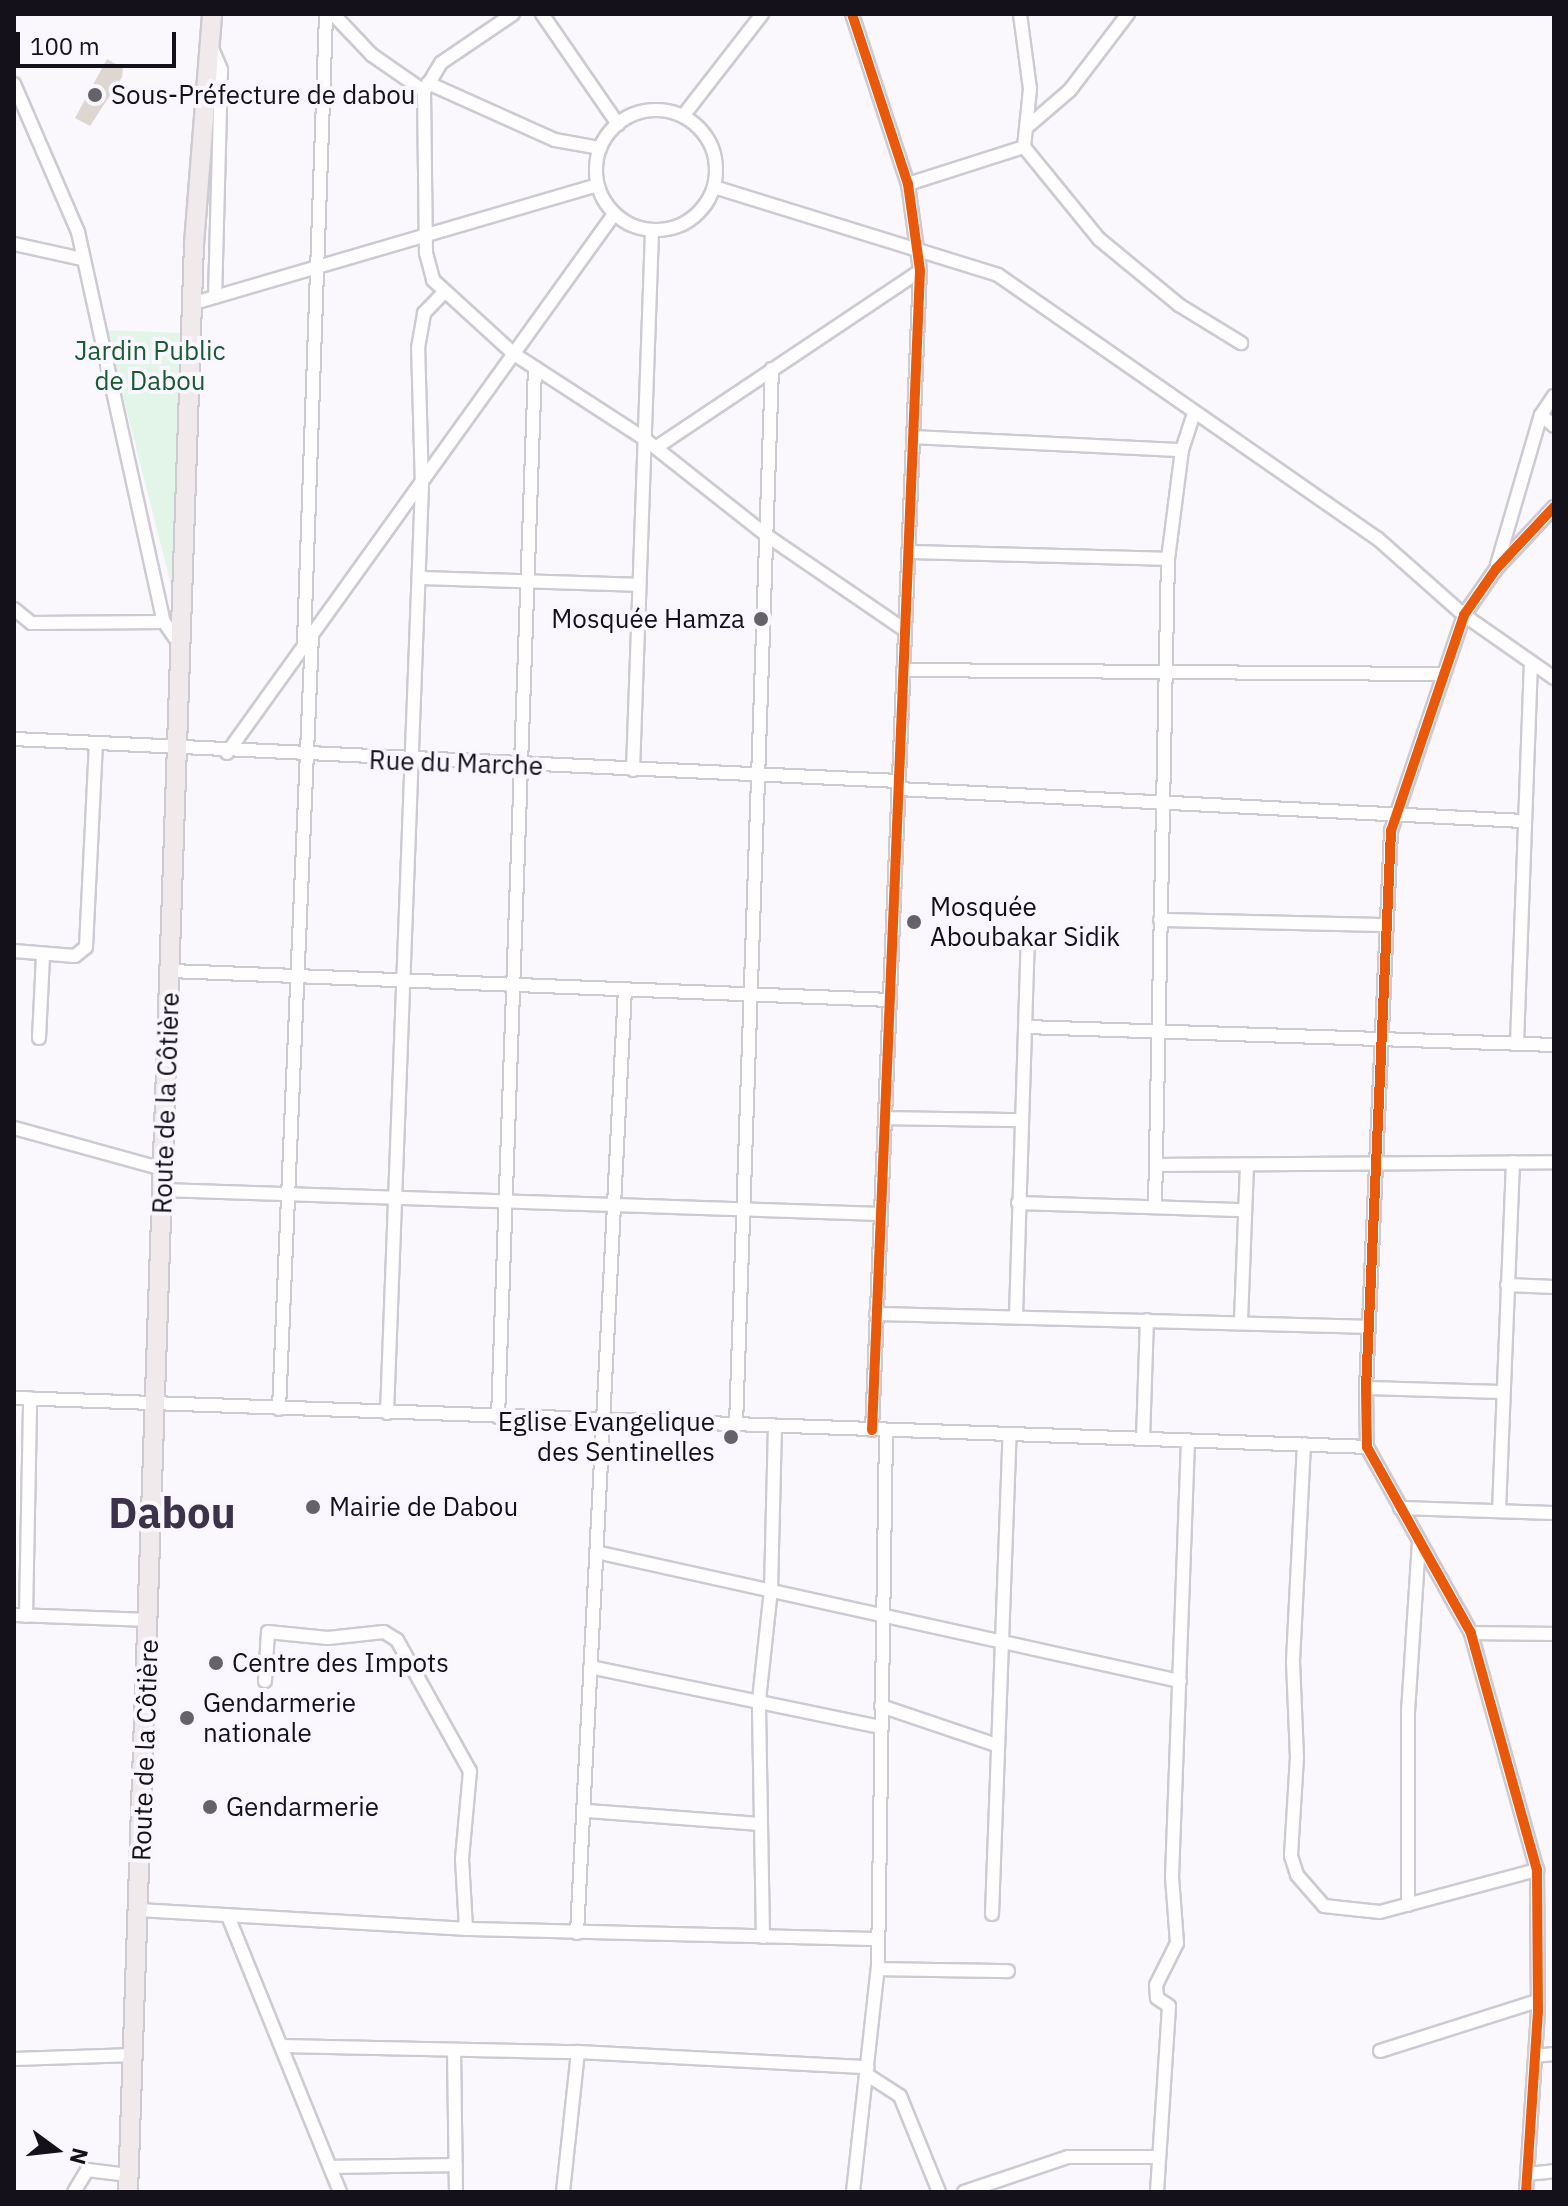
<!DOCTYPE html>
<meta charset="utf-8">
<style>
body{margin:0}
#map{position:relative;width:1568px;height:2206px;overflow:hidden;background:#faf8fc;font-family:"IBM Plex Sans",sans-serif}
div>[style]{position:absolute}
.green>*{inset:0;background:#e3f5e9}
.building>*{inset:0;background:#ddd6d1}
.roads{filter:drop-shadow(2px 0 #cdcad2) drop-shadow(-2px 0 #cdcad2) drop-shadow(0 2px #cdcad2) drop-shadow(0 -2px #cdcad2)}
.street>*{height:12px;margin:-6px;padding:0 6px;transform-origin:6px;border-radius:6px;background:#fefeff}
.street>.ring{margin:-6px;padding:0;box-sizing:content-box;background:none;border:12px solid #fefeff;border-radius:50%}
.primary>*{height:18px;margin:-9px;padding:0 9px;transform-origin:9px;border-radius:9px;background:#f1eaec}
.cycleway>*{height:10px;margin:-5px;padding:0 5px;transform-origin:5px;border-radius:5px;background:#e8590c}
.dots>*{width:22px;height:22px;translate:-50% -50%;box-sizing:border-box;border:4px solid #f9f7fd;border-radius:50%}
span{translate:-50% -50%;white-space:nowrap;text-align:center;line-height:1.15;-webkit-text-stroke:8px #f9f7fd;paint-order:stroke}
.poi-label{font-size:26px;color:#15111a}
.left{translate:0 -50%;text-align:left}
.right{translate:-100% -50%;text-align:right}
.park-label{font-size:26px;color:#195b32}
.street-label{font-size:26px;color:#15111a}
.town-label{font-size:42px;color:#3c334a;font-weight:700}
.frame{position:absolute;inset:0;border:16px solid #15111a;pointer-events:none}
.north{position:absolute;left:16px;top:2110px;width:80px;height:80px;-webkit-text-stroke:6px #f9f7fd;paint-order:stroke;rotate:105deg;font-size:22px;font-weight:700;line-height:32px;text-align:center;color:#15111a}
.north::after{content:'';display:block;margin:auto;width:28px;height:36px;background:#15111a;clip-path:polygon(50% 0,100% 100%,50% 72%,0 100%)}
.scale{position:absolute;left:16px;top:32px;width:160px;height:36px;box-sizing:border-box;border:4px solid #15111a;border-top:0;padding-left:10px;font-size:24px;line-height:28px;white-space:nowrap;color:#15111a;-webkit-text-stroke:6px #f9f7fd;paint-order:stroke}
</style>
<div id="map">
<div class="green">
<div style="clip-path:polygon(106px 330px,182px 333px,177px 608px)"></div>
</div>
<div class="building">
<div style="clip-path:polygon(107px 59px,123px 68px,122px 77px,90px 126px,75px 118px)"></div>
</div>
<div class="roads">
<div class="street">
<div style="left:333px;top:14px;width:57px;rotate:46.4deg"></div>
<div style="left:372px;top:55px;width:63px;rotate:34.7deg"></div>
<div style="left:513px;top:14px;width:87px;rotate:145.8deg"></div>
<div style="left:441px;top:63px;width:33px;rotate:121deg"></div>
<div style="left:424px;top:91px;width:162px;rotate:89.3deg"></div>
<div style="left:426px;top:253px;width:28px;rotate:75deg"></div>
<div style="left:433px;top:280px;width:110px;rotate:42.4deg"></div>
<div style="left:514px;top:354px;width:153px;rotate:33deg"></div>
<div style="left:642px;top:437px;width:158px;rotate:38.3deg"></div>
<div style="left:766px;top:535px;width:168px;rotate:34.4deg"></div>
<div style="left:542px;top:14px;width:134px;rotate:55.4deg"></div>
<div style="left:852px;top:14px;width:179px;rotate:71.8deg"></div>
<div style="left:908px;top:184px;width:88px;rotate:82.1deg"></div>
<div style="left:920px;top:271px;width:1160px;rotate:92.37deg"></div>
<div style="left:1020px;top:14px;width:76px;rotate:82.4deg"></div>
<div style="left:1030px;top:89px;width:58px;rotate:95.9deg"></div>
<div style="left:211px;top:46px;width:26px;rotate:67deg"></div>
<div style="left:221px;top:70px;width:227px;rotate:91.5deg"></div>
<div style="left:428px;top:83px;width:139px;rotate:24.2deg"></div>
<div style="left:555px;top:140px;width:46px;rotate:10.1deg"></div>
<div style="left:14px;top:84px;width:161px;rotate:66.6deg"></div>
<div style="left:78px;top:232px;width:399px;rotate:77.6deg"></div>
<div style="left:164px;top:622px;width:28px;rotate:55deg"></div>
<div class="ring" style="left:596px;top:110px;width:108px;height:108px"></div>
<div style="left:683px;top:116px;width:129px;rotate:-52.2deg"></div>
<div style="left:1026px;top:128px;width:58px;rotate:-40.8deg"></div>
<div style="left:1070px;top:90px;width:96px;rotate:-52.7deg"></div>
<div style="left:908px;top:184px;width:122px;rotate:-17.7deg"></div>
<div style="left:1024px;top:147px;width:119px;rotate:50.8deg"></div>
<div style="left:1099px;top:239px;width:104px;rotate:39.5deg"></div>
<div style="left:1179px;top:305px;width:73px;rotate:31.5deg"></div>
<div style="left:714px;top:187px;width:297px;rotate:17.2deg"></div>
<div style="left:998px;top:275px;width:463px;rotate:34.8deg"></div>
<div style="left:1378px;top:539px;width:115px;rotate:41.5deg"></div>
<div style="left:1464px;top:615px;width:110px;rotate:35deg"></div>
<div style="left:14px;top:244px;width:70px;rotate:12.4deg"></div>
<div style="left:194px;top:303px;width:420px;rotate:-16.3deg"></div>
<div style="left:1541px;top:415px;width:23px;rotate:-56deg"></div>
<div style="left:913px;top:437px;width:269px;rotate:2.8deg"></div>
<div style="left:657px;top:447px;width:316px;rotate:-33.8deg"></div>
<div style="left:908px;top:552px;width:260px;rotate:1.5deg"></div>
<div style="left:1497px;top:565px;width:156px;rotate:-73.7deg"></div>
<div style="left:1541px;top:415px;width:17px;rotate:40deg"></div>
<div style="left:419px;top:578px;width:219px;rotate:1.8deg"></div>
<div style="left:14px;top:609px;width:22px;rotate:39deg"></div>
<div style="left:31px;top:623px;width:133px;rotate:-0.4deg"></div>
<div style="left:304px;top:642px;width:628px;rotate:-87.99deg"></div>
<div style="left:903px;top:670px;width:539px;rotate:0.43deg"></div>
<div style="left:14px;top:739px;width:886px;rotate:2.72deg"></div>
<div style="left:227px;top:753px;width:664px;rotate:-54.32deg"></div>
<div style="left:633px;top:770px;width:539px;rotate:-87.98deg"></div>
<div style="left:898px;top:789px;width:627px;rotate:2.93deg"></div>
<div style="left:1160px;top:920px;width:226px;rotate:1.3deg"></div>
<div style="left:14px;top:951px;width:61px;rotate:4.7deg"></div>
<div style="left:75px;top:956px;width:14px;rotate:-39deg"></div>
<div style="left:86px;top:947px;width:202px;rotate:-87.2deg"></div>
<div style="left:171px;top:971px;width:720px;rotate:2.31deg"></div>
<div style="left:1026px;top:1027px;width:528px;rotate:1.95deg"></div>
<div style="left:39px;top:1038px;width:83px;rotate:-87.2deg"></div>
<div style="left:1517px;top:1043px;width:379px;rotate:-87.9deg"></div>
<div style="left:885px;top:1118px;width:134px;rotate:0.9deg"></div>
<div style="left:14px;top:1128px;width:155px;rotate:15.4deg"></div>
<div style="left:1156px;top:1165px;width:398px;rotate:-0.4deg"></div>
<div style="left:162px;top:1190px;width:719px;rotate:1.91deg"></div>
<div style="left:1018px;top:1203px;width:227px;rotate:1.8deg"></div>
<div style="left:1155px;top:1206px;width:647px;rotate:-88.85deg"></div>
<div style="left:1168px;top:559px;width:110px;rotate:-82.7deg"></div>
<div style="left:1182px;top:450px;width:38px;rotate:-72deg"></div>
<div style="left:1507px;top:1285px;width:47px;rotate:2.4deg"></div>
<div style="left:876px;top:1314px;width:492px;rotate:1.5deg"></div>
<div style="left:1016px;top:1315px;width:374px;rotate:-88.2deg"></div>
<div style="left:1241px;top:1321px;width:156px;rotate:-87.8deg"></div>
<div style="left:1366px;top:1388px;width:137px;rotate:1.7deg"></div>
<div style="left:14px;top:1398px;width:1354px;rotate:2.07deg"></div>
<div style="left:279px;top:1409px;width:777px;rotate:-87.56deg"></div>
<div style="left:387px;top:1413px;width:927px;rotate:-87.84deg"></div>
<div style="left:422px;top:487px;width:139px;rotate:-91.6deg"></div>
<div style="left:418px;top:348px;width:36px;rotate:-80deg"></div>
<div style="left:424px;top:313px;width:30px;rotate:-46deg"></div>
<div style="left:498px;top:1417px;width:1050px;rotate:-87.98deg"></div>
<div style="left:736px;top:1425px;width:1057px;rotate:-88.05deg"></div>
<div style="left:1143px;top:1439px;width:119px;rotate:-88.1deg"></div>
<div style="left:1304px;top:1444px;width:218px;rotate:92.9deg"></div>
<div style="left:1293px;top:1662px;width:95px;rotate:87.6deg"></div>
<div style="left:1297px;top:1757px;width:99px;rotate:93.5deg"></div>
<div style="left:1291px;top:1856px;width:20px;rotate:72deg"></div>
<div style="left:1297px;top:1875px;width:41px;rotate:48.9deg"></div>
<div style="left:1324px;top:1906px;width:56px;rotate:6.1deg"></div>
<div style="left:1380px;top:1912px;width:163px;rotate:-15deg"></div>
<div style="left:1400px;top:1508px;width:154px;rotate:1.9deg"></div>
<div style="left:1499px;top:1511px;width:349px;rotate:-87.7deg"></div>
<div style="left:596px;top:1552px;width:598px;rotate:12.46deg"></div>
<div style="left:14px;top:1615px;width:136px;rotate:2.1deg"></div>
<div style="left:26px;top:1616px;width:218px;rotate:-88.9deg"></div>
<div style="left:1471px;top:1633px;width:83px;rotate:0.7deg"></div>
<div style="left:590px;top:1667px;width:297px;rotate:11.7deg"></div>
<div style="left:265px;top:1681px;width:49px;rotate:-86.5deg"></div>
<div style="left:268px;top:1632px;width:60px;rotate:5.7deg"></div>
<div style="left:328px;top:1638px;width:56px;rotate:-6.1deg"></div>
<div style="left:384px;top:1632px;width:15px;rotate:32deg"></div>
<div style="left:397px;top:1640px;width:150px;rotate:60.9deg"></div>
<div style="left:470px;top:1771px;width:88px;rotate:95.2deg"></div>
<div style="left:462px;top:1859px;width:70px;rotate:86.7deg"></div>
<div style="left:881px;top:1706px;width:121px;rotate:18.7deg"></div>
<div style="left:587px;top:1811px;width:174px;rotate:4.3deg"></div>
<div style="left:1408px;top:1905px;width:193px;rotate:-90deg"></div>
<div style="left:1408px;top:1712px;width:171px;rotate:-86.3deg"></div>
<div style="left:140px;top:1910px;width:327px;rotate:3.3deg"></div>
<div style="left:466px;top:1929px;width:411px;rotate:1.4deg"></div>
<div style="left:992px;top:1914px;width:480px;rotate:-87.9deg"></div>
<div style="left:228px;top:1916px;width:298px;rotate:67.9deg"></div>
<div style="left:577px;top:1933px;width:944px;rotate:-87.09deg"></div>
<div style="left:763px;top:1937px;width:237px;rotate:-91deg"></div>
<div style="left:759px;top:1700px;width:112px;rotate:-83.8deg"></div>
<div style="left:771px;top:1589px;width:163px;rotate:-88.6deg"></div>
<div style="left:878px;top:1969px;width:130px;rotate:0.9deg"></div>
<div style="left:281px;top:2046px;width:297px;rotate:1.2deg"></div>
<div style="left:578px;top:2052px;width:290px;rotate:3deg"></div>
<div style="left:454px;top:2050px;width:142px;rotate:89.2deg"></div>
<div style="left:1380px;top:2051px;width:166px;rotate:-17.6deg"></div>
<div style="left:1535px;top:2056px;width:19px;rotate:-6deg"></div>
<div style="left:14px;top:2059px;width:120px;rotate:-1.9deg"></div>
<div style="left:866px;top:2074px;width:40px;rotate:32.9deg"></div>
<div style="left:900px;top:2096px;width:104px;rotate:67.9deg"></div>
<div style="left:330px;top:2167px;width:126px;rotate:-0.9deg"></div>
<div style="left:1527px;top:2174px;width:27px;rotate:-6deg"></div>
<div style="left:74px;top:2192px;width:26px;rotate:-59deg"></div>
<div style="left:87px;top:2170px;width:42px;rotate:6.8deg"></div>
<div style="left:563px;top:2192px;width:141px;rotate:-83.9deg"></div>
<div style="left:853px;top:2192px;width:229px;rotate:-83.7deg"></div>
<div style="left:878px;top:1964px;width:534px;rotate:-89.14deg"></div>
<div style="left:964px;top:2192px;width:110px;rotate:-18.6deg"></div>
<div style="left:1068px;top:2157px;width:90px"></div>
<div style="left:1157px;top:2192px;width:186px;rotate:-86.3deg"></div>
<div style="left:1169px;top:2006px;width:14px;rotate:-146deg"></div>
<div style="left:1157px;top:1998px;width:13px;rotate:-94deg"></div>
<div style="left:1156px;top:1985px;width:47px;rotate:-63.4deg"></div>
<div style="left:1177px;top:1943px;width:66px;rotate:-94.3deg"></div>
<div style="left:1172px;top:1877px;width:437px;rotate:-87.9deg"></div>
<div style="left:1526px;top:2192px;width:180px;rotate:-86.2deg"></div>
<div style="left:1538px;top:2012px;width:142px;rotate:-90.4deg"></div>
<div style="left:1537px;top:1870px;width:246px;rotate:-105.6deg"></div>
<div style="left:1471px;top:1633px;width:213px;rotate:-119.2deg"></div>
<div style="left:1367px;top:1447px;width:59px;rotate:-91deg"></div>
<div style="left:1366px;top:1388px;width:558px;rotate:-87.43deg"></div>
<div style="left:1391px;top:831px;width:228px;rotate:-71.3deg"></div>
<div style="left:1464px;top:615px;width:56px;rotate:-55.2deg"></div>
<div style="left:1496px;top:569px;width:85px;rotate:-46.9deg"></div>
</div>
<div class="primary">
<div style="left:128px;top:2192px;width:1949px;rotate:-88.06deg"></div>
<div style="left:194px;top:244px;width:231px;rotate:-85.5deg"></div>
</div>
</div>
<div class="cycleway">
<div style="left:852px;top:14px;width:179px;rotate:71.8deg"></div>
<div style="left:908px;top:184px;width:88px;rotate:82.1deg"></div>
<div style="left:920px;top:271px;width:1160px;rotate:92.37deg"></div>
<div style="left:1526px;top:2192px;width:180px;rotate:-86.2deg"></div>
<div style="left:1538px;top:2012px;width:142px;rotate:-90.4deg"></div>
<div style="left:1537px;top:1870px;width:246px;rotate:-105.6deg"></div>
<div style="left:1471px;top:1633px;width:213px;rotate:-119.2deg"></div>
<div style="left:1367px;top:1447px;width:59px;rotate:-91deg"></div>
<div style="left:1366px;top:1388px;width:558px;rotate:-87.43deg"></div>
<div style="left:1391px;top:831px;width:228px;rotate:-71.3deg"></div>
<div style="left:1464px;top:615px;width:56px;rotate:-55.2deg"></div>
<div style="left:1496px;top:569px;width:85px;rotate:-46.9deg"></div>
</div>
<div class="dots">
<div style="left:95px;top:95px;background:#656269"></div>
<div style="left:761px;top:619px;background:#656269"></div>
<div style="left:914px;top:922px;background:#656269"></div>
<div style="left:731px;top:1437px;background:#656269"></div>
<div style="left:313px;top:1507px;background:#656269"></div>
<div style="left:216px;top:1663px;background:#656269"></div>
<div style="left:187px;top:1718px;background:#656269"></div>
<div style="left:210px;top:1807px;background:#656269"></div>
</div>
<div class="poi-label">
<span class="left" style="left:111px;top:95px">Sous-Préfecture de dabou</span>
<span class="right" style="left:745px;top:619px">Mosquée Hamza</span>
<span class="left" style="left:930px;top:922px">Mosquée<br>Aboubakar Sidik</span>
<span class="right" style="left:715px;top:1437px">Eglise Evangelique<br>des Sentinelles</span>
<span class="left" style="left:329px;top:1507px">Mairie de Dabou</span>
<span class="left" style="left:232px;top:1663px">Centre des Impots</span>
<span class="left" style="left:203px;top:1718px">Gendarmerie<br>nationale</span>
<span class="left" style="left:226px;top:1807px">Gendarmerie</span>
</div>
<div class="park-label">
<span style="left:150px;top:366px">Jardin Public<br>de Dabou</span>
</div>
<div class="street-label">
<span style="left:456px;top:763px;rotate:2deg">Rue du Marche</span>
<span style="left:166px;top:1103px;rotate:-88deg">Route de la Côtière</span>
<span style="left:145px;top:1750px;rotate:-88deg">Route de la Côtière</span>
</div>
<div class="town-label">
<span style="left:172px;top:1513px">Dabou</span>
</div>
<div class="frame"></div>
<div class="north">N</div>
<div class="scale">100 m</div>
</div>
